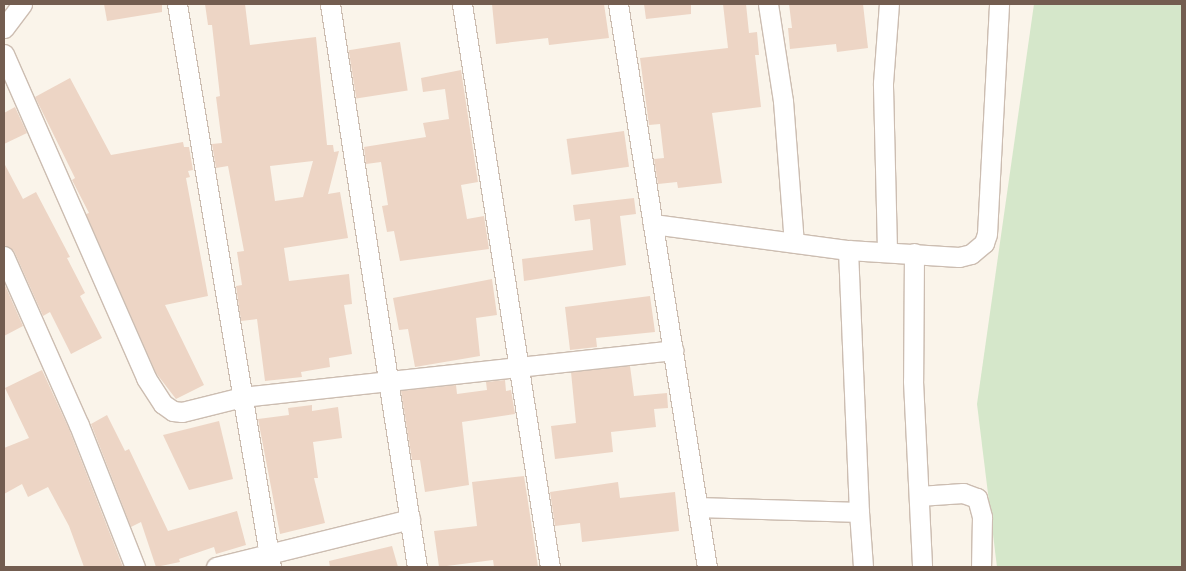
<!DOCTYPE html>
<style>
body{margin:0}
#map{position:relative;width:1186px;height:571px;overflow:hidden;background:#faf4ea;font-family:"Space Grotesk",sans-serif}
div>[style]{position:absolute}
.green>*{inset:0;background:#d5e7ca}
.building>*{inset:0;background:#edd5c5;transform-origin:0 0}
.roads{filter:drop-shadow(1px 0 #ccbdb1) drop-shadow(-1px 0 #ccbdb1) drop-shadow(0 1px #ccbdb1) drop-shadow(0 -1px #ccbdb1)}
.street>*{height:19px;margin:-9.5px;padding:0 9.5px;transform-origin:9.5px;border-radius:9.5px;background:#fff}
span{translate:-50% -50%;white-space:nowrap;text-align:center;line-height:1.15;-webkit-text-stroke:4px #fdf8f0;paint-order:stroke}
.frame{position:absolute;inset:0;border:5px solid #735d50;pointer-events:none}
</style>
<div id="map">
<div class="green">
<div style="clip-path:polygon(1034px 4px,1182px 4px,1182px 567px,997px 567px,977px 404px)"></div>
</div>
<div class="building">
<div style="clip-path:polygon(104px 4px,162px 4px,162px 12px,107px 21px)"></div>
<div style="clip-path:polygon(evenodd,205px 4px,245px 4px,250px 45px,316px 37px,327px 145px,333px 145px,334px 152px,339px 151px,328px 194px,340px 192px,348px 238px,284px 248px,289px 281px,349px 274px,352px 304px,344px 305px,352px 354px,329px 358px,330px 367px,301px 372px,302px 377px,265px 381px,257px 319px,241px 321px,236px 286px,242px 285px,237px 252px,244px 251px,228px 166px,216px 168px,212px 144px,222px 143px,216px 97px,220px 96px,212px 25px,208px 25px,205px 4px,313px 161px,303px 197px,275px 201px,270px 166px,313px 161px)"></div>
<div style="clip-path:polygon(492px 4px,604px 4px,609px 38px,549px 45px,548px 38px,496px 44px)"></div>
<div style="clip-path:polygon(644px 4px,691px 4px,691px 14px,646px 19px)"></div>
<div style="clip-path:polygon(723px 4px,746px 4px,749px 33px,757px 32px,759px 55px,755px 55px,761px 107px,712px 113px,722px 183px,678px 188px,677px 182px,658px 184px,654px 159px,664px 158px,660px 124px,649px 125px,640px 58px,728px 48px)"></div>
<div style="clip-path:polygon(789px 4px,863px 4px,868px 48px,837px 52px,836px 44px,790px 49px,788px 28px,792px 28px)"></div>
<div style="left:400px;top:42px;width:49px;height:52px;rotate:81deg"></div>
<div style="clip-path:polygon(461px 70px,478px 182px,461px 185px,467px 219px,484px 216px,489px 249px,400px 261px,394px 231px,387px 232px,382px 206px,388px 205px,381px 162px,366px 164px,364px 147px,426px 137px,423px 123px,449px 119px,445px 89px,423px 92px,421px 78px)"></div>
<div style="clip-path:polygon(70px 78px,111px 155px,183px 142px,184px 147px,189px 147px,193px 170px,188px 171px,190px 177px,186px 178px,208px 296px,165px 305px,204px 385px,176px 399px,156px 373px,86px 214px,89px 213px,72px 180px,75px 178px,35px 97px)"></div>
<div style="clip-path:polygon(15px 107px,27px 133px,4px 144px,4px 113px)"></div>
<div style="left:624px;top:131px;width:36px;height:58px;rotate:82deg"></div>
<div style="clip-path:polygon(4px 163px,23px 199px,36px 192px,70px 257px,67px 258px,85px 293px,80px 296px,102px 338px,71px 354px,50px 312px,43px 316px,14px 251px,4px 245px)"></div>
<div style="clip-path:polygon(634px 198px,636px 214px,620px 216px,626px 265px,524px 281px,522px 259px,593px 250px,590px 219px,575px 221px,573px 205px)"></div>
<div style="clip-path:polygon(492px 279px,497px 315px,476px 318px,480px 356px,415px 367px,408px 329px,399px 330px,393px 298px)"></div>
<div style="clip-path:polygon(4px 283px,23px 326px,4px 336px)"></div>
<div style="clip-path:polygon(650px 296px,655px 332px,596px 338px,597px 347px,570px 350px,565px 307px)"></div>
<div style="clip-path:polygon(630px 366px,634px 396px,667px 393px,668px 408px,654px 409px,656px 427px,611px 432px,613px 452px,555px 459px,551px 426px,576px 423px,571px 372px)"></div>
<div style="clip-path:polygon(42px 370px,69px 429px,123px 567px,84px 567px,69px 526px,48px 487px,28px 497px,22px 484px,4px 494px,4px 448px,29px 438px,5px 388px)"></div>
<div style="clip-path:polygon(505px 380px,506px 391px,511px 390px,515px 414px,462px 422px,469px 485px,425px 492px,420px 460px,412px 460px,401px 391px,456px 385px,457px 394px,487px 390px,486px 382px)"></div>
<div style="clip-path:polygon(312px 405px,312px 411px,338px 407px,342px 438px,313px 442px,318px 478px,314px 478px,325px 523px,280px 534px,258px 419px,289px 415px,288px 408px)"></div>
<div style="clip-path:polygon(107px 415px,125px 451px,129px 449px,168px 531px,237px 511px,246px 545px,216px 554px,214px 547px,179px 559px,180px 562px,156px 567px,141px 522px,131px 527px,91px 424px)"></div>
<div style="clip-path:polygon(219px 421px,233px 479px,189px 490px,163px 435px)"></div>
<div style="clip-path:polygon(524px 476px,538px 567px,494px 567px,493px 560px,439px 567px,434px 531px,477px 526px,472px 482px)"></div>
<div style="clip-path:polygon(618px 482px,620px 498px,675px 492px,679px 531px,582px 542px,580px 523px,555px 526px,550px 492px)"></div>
<div style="clip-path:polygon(392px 546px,398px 567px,330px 567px,329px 561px)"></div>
</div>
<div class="roads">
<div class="street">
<div style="left:177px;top:4px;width:571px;rotate:80.52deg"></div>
<div style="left:330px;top:4px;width:570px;rotate:81.22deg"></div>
<div style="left:462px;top:4px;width:570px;rotate:81.12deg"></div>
<div style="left:618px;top:4px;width:570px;rotate:81.02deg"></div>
<div style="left:768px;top:4px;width:98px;rotate:81.2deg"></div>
<div style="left:783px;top:101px;width:142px;rotate:85.6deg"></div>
<div style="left:4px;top:28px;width:30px;rotate:-53deg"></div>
<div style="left:4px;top:54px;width:354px;rotate:66.3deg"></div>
<div style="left:146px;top:378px;width:31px;rotate:57deg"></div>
<div style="left:163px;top:404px;width:12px;rotate:35deg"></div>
<div style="left:173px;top:411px;width:9px;rotate:6deg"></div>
<div style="left:182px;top:412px;width:62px;rotate:-14deg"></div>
<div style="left:242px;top:397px;width:434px;rotate:-6.2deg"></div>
<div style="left:653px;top:224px;width:197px;rotate:7.6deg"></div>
<div style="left:848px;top:250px;width:262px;rotate:87.6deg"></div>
<div style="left:859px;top:512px;width:161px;rotate:-178.2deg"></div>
<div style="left:848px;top:250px;width:111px;rotate:3.6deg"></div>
<div style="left:959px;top:257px;width:12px;rotate:-14deg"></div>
<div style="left:971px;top:254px;width:17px;rotate:-40deg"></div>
<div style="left:984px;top:243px;width:9px;rotate:-72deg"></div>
<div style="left:987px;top:234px;width:230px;rotate:-87deg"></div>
<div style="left:887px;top:250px;width:167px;rotate:-91.4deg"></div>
<div style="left:883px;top:83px;width:79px;rotate:-85.7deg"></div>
<div style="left:914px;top:253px;width:128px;rotate:90.4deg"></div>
<div style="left:913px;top:381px;width:186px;rotate:87.2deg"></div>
<div style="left:4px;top:256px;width:185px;rotate:66.1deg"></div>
<div style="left:79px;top:425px;width:153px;rotate:68.5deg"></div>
<div style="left:919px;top:496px;width:44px;rotate:-3.9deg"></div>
<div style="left:963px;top:493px;width:15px;rotate:20deg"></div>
<div style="left:977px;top:498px;width:20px;rotate:75deg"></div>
<div style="left:982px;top:517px;width:50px;rotate:91.1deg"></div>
<div style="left:859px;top:512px;width:55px;rotate:85.8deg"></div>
<div style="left:216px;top:567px;width:200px;rotate:-13.9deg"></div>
</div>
</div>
<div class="frame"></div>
</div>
